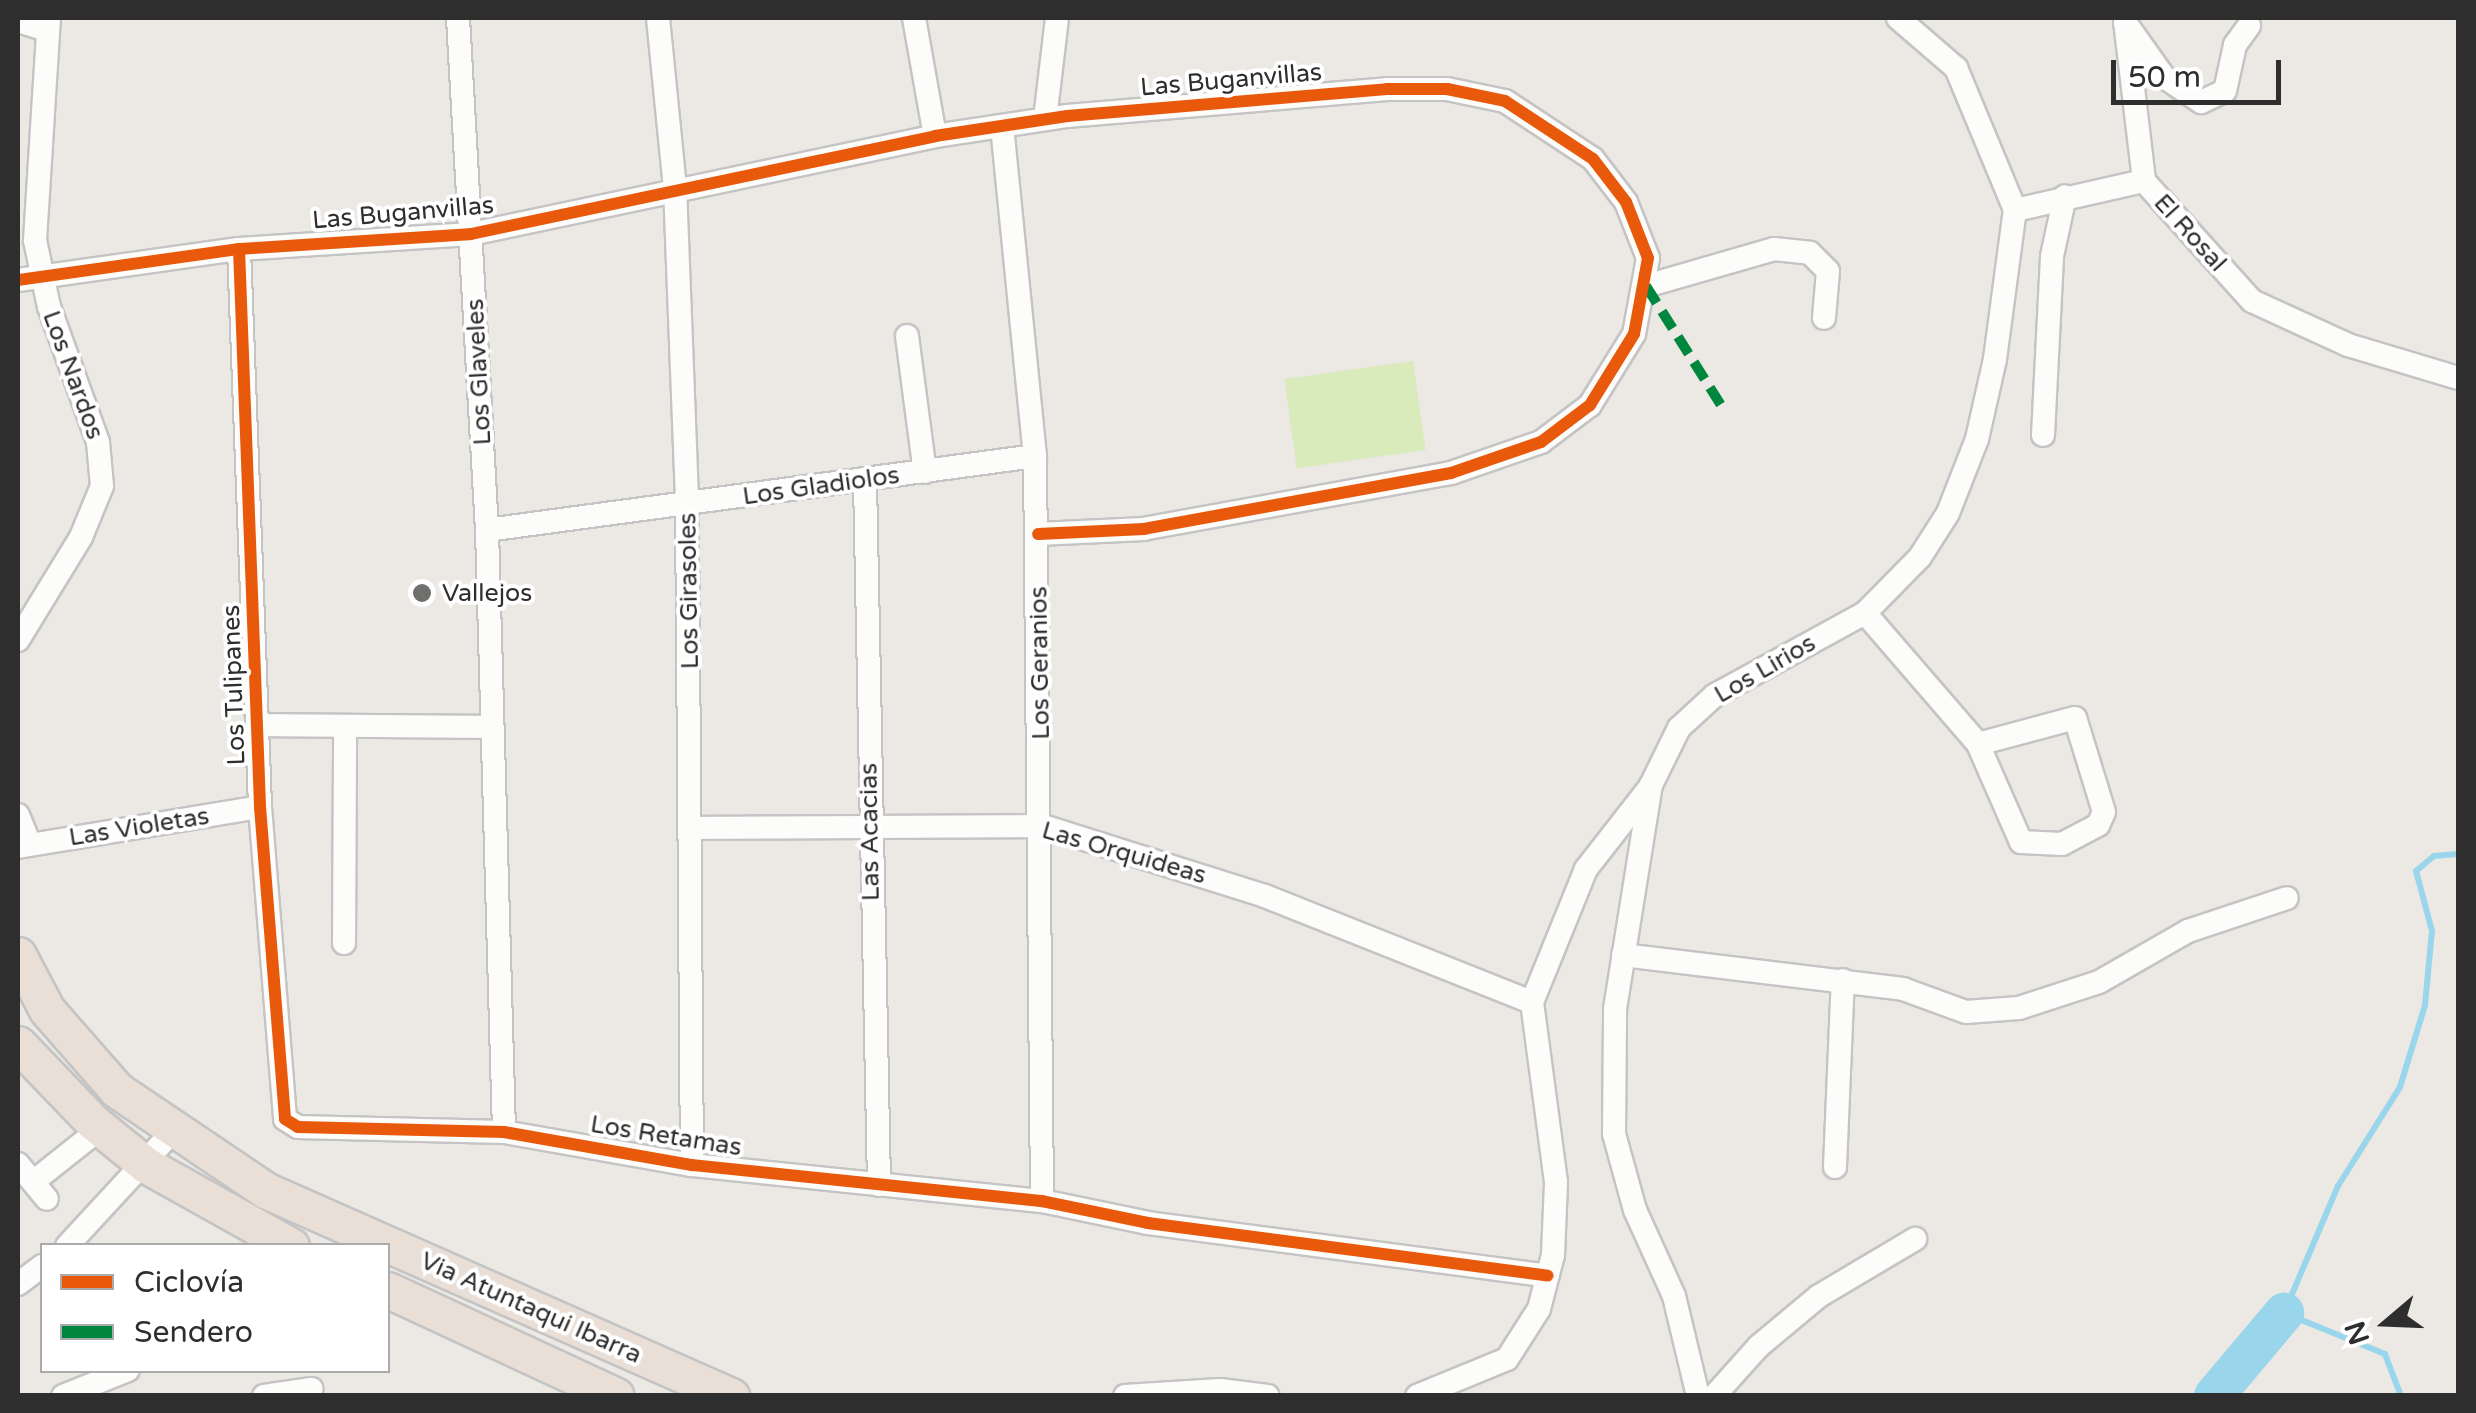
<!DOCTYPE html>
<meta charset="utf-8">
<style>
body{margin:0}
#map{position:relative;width:2476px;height:1413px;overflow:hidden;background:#ece8e4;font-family:"Varela Round",sans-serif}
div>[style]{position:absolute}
.pitch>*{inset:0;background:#d9eabb;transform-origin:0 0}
.stream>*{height:6px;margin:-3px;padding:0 3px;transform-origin:3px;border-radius:3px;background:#99d6ec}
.river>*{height:40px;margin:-20px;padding:0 20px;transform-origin:20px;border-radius:20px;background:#99d6ec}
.roads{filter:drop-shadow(2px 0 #c5c4c5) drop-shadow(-2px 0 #c5c4c5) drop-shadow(0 2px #c5c4c5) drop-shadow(0 -2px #c5c4c5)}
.minor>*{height:22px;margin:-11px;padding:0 11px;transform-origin:11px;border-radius:11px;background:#fcfcfb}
.highway>*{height:35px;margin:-17.5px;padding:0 17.5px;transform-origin:17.5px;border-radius:17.5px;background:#eadfd6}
.quiet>*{height:10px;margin-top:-5px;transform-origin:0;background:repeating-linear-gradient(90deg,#00873e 0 20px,transparent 0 30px)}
.cycleway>*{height:12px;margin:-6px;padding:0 6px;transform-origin:6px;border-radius:6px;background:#e8590c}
.dots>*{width:28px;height:28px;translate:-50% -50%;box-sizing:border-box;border:5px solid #fff;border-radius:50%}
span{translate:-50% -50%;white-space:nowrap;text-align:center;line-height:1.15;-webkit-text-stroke:8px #fff;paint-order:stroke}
.street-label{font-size:25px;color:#2e2e2e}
.poi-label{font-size:25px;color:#2e2e2e}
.left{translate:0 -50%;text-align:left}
.frame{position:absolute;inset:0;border:20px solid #2e2e2e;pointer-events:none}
.legend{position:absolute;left:40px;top:1243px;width:350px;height:130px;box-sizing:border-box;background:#fff;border:2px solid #ababab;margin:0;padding:12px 18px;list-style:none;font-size:30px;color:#2e2e2e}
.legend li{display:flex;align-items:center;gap:20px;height:50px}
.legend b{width:50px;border:2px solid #ababab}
.north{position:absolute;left:2336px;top:1273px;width:100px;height:100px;-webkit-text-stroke:8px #fff;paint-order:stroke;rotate:251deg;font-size:28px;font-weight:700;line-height:40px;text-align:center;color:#2e2e2e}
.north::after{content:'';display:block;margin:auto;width:35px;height:45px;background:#2e2e2e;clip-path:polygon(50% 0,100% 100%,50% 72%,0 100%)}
.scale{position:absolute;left:2111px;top:60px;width:170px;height:45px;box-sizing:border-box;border:5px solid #2e2e2e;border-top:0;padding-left:12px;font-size:30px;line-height:35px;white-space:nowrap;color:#2e2e2e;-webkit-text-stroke:8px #fff;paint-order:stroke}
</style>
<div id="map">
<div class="pitch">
<div style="left:1413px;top:361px;width:90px;height:130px;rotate:82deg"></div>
</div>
<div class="stream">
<div style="left:2401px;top:1396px;width:45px;rotate:-110.9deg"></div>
<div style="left:2385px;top:1354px;width:109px;rotate:-157.9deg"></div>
<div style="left:2284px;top:1313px;width:138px;rotate:-67deg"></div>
<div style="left:2338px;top:1186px;width:117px;rotate:-57.9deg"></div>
<div style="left:2400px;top:1087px;width:86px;rotate:-73deg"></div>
<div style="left:2425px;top:1005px;width:74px;rotate:-84.6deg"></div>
<div style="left:2432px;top:931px;width:62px;rotate:-104.9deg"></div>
<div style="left:2416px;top:871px;width:23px;rotate:-40deg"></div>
<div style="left:2434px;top:856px;width:24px;rotate:-5deg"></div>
</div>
<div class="river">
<div style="left:2214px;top:1396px;width:109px;rotate:-49.9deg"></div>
</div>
<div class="roads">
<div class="minor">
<div style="left:458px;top:18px;width:513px;rotate:86.76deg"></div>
<div style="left:487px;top:530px;width:602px;rotate:88.38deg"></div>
<div style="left:658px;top:18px;width:170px;rotate:84.3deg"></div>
<div style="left:675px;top:187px;width:317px;rotate:87.8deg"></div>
<div style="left:687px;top:504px;width:661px;rotate:89.57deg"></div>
<div style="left:914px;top:18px;width:120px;rotate:79.9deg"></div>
<div style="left:1898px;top:18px;width:77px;rotate:40.8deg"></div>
<div style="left:1956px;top:68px;width:154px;rotate:67.4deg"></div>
<div style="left:2015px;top:210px;width:132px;rotate:-12.7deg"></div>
<div style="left:2144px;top:181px;width:161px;rotate:48deg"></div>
<div style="left:2252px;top:301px;width:106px;rotate:24.6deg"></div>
<div style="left:2348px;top:345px;width:115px;rotate:16.7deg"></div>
<div style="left:18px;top:21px;width:27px;rotate:17deg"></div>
<div style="left:2125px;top:21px;width:161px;rotate:83.2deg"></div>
<div style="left:2125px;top:22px;width:67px;rotate:54.7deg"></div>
<div style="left:2164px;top:77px;width:45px;rotate:34deg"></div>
<div style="left:2201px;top:102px;width:26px;rotate:-25deg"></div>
<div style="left:2225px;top:91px;width:47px;rotate:-77.7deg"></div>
<div style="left:2235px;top:45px;width:24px;rotate:-54deg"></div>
<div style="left:1045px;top:119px;width:102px;rotate:-83.2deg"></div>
<div style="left:1002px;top:126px;width:332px;rotate:84.3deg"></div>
<div style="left:1035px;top:456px;width:745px;rotate:89.46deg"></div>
<div style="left:239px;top:249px;width:558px;rotate:87.84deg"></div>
<div style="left:260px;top:807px;width:313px;rotate:85.4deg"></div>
<div style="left:285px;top:1119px;width:15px;rotate:32deg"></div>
<div style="left:298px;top:1127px;width:206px;rotate:1.4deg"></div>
<div style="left:504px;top:1132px;width:191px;rotate:10deg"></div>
<div style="left:692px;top:1165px;width:352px;rotate:5.9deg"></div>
<div style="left:1042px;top:1201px;width:108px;rotate:11.7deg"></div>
<div style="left:1148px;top:1223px;width:403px;rotate:7.5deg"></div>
<div style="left:18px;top:280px;width:223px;rotate:-8deg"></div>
<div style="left:239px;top:249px;width:232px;rotate:-3.7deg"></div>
<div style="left:471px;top:234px;width:474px;rotate:-11.9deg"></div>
<div style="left:935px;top:136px;width:134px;rotate:-8.6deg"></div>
<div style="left:1067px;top:116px;width:321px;rotate:-4.8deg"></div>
<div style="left:1387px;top:89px;width:60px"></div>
<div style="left:1447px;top:89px;width:59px;rotate:11.7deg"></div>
<div style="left:1505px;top:101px;width:105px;rotate:33.4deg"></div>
<div style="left:1593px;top:159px;width:54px;rotate:52.5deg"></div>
<div style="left:1626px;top:202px;width:60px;rotate:68.6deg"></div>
<div style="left:1648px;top:258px;width:77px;rotate:100.4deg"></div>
<div style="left:1634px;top:334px;width:84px;rotate:121.8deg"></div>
<div style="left:1590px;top:405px;width:61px;rotate:142.9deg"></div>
<div style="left:1541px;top:442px;width:95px;rotate:161deg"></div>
<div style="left:1451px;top:473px;width:312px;rotate:169.7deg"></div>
<div style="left:1144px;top:529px;width:106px;rotate:177.3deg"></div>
<div style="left:1646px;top:286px;width:133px;rotate:-16.1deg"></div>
<div style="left:1774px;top:249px;width:36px;rotate:6deg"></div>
<div style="left:1810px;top:253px;width:25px;rotate:45deg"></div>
<div style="left:1828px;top:271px;width:47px;rotate:94.9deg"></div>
<div style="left:907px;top:336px;width:137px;rotate:82.5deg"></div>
<div style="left:2043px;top:435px;width:179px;rotate:-87.1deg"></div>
<div style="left:2052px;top:256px;width:61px;rotate:-77.8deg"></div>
<div style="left:865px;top:480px;width:705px;rotate:88.86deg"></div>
<div style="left:487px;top:530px;width:553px;rotate:-7.69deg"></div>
<div style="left:1865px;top:613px;width:173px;rotate:49.2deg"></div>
<div style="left:1978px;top:744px;width:107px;rotate:66.3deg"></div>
<div style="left:2021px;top:842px;width:41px;rotate:2.8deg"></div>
<div style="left:2062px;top:844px;width:41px;rotate:-27.8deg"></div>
<div style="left:2098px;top:825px;width:14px;rotate:-65deg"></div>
<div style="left:2104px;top:812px;width:98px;rotate:-107.1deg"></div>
<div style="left:2075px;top:718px;width:100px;rotate:165deg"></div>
<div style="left:18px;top:640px;width:121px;rotate:-58.5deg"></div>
<div style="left:81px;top:537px;width:55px;rotate:-67.6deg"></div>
<div style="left:102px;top:486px;width:44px;rotate:-95.2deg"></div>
<div style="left:98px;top:442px;width:144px;rotate:-109.9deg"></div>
<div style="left:49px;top:307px;width:68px;rotate:-101.8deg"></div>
<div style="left:35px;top:240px;width:222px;rotate:-86.4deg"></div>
<div style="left:260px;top:725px;width:228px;rotate:0.5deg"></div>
<div style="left:18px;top:815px;width:31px;rotate:68deg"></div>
<div style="left:692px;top:828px;width:351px;rotate:-0.3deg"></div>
<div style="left:1043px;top:826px;width:233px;rotate:17.5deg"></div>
<div style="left:1265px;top:896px;width:287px;rotate:21.7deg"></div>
<div style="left:18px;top:847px;width:245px;rotate:-9.4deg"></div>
<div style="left:344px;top:943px;width:217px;rotate:-89.7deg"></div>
<div style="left:1623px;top:955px;width:282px;rotate:6.9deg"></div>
<div style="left:1903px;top:989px;width:67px;rotate:20.1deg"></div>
<div style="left:1966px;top:1012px;width:53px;rotate:-4.3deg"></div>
<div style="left:2019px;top:1008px;width:84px;rotate:-18deg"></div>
<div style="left:2099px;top:982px;width:103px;rotate:-29.8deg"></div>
<div style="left:2188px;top:931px;width:104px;rotate:-18.4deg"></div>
<div style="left:18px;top:1164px;width:45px;rotate:50.4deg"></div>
<div style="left:1835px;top:1167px;width:187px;rotate:-87.6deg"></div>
<div style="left:33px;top:1182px;width:87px;rotate:-38.5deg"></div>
<div style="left:67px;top:1246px;width:159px;rotate:-47.3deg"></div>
<div style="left:18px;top:1284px;width:30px;rotate:-37deg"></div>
<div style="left:63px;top:1396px;width:70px;rotate:-21.8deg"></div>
<div style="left:264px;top:1396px;width:48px;rotate:-8.5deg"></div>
<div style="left:1125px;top:1396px;width:95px;rotate:-3.6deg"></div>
<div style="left:1220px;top:1390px;width:48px;rotate:7.1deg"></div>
<div style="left:1417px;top:1396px;width:97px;rotate:-22.3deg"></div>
<div style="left:1507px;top:1359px;width:59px;rotate:-57.4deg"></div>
<div style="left:1539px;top:1309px;width:56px;rotate:-75.5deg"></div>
<div style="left:1553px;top:1255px;width:73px;rotate:-87.6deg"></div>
<div style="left:1556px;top:1182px;width:182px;rotate:-97.6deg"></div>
<div style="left:1532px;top:1002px;width:144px;rotate:-67.9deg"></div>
<div style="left:1586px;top:869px;width:104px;rotate:-52deg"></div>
<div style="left:1698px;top:1396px;width:103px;rotate:-103.5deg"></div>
<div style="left:1674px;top:1296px;width:94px;rotate:-114.4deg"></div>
<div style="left:1635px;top:1210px;width:79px;rotate:-105.4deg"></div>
<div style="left:1614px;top:1134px;width:125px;rotate:-89.5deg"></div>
<div style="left:1615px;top:1009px;width:227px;rotate:-80.9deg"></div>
<div style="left:1651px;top:785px;width:64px;rotate:-63.8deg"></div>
<div style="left:1679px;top:728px;width:49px;rotate:-42.5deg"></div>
<div style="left:1715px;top:695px;width:171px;rotate:-28.7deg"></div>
<div style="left:1865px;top:613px;width:78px;rotate:-45.5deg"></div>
<div style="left:1920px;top:557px;width:52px;rotate:-57.5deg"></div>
<div style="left:1948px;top:513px;width:79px;rotate:-68.6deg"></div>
<div style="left:1977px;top:439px;width:82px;rotate:-77.3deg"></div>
<div style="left:1995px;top:359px;width:150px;rotate:-82.4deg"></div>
<div style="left:1714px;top:1396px;width:67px;rotate:-48deg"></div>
<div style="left:1759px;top:1346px;width:78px;rotate:-39.8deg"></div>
<div style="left:1819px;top:1296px;width:112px;rotate:-30.7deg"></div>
</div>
<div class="highway">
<div style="left:18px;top:955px;width:62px;rotate:62.2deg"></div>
<div style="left:47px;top:1010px;width:106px;rotate:48.8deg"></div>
<div style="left:117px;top:1090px;width:179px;rotate:34deg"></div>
<div style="left:265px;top:1190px;width:510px;rotate:23.85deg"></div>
<div style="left:18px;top:1044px;width:108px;rotate:46.1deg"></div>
<div style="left:93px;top:1122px;width:68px;rotate:39.1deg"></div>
<div style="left:146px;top:1165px;width:166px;rotate:29.2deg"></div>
<div style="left:388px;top:1290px;width:251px;rotate:24.9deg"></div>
</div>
</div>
<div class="quiet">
<div style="left:1646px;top:286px;width:141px;rotate:57.8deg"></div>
</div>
<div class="cycleway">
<div style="left:239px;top:249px;width:558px;rotate:87.84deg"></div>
<div style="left:260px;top:807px;width:313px;rotate:85.4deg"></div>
<div style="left:285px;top:1119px;width:15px;rotate:32deg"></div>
<div style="left:298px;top:1127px;width:206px;rotate:1.4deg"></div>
<div style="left:504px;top:1132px;width:191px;rotate:10deg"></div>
<div style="left:692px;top:1165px;width:352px;rotate:5.9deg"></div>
<div style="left:1042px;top:1201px;width:108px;rotate:11.7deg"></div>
<div style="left:1148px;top:1223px;width:403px;rotate:7.5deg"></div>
<div style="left:18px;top:280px;width:223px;rotate:-8deg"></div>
<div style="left:239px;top:249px;width:232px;rotate:-3.7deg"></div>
<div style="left:471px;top:234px;width:474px;rotate:-11.9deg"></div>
<div style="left:935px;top:136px;width:134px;rotate:-8.6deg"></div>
<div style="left:1067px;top:116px;width:321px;rotate:-4.8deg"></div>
<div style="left:1387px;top:89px;width:60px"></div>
<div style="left:1447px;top:89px;width:59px;rotate:11.7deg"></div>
<div style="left:1505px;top:101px;width:105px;rotate:33.4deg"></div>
<div style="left:1593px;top:159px;width:54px;rotate:52.5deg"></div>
<div style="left:1626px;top:202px;width:60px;rotate:68.6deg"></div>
<div style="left:1648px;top:258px;width:77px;rotate:100.4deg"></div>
<div style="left:1634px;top:334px;width:84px;rotate:121.8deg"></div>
<div style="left:1590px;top:405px;width:61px;rotate:142.9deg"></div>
<div style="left:1541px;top:442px;width:95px;rotate:161deg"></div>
<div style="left:1451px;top:473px;width:312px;rotate:169.7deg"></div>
<div style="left:1144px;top:529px;width:106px;rotate:177.3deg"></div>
</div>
<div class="dots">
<div style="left:422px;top:593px;background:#706f6e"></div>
</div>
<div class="street-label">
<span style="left:1231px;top:80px;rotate:-5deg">Las Buganvillas</span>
<span style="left:403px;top:213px;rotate:-5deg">Las Buganvillas</span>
<span style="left:2190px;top:233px;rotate:48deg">El Rosal</span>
<span style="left:479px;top:372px;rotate:-93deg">Los Glaveles</span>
<span style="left:73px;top:375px;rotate:70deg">Los Nardos</span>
<span style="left:821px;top:486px;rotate:-8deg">Los Gladiolos</span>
<span style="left:689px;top:591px;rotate:-91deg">Los Girasoles</span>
<span style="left:1040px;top:663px;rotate:-91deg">Los Geranios</span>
<span style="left:1765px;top:669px;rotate:-30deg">Los Lirios</span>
<span style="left:234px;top:685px;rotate:-92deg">Los Tulipanes</span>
<span style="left:139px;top:827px;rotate:-9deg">Las Violetas</span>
<span style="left:870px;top:832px;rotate:-91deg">Las Acacias</span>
<span style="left:1124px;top:853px;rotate:16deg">Las Orquideas</span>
<span style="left:666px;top:1136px;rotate:9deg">Los Retamas</span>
<span style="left:531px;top:1308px;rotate:24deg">Via Atuntaqui Ibarra</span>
</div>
<div class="poi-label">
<span class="left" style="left:442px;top:593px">Vallejos</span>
</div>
<div class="frame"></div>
<ul class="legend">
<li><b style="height:12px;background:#e8590c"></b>Ciclovía</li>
<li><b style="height:12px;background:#00873e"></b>Sendero</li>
</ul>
<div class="north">N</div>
<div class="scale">50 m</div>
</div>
